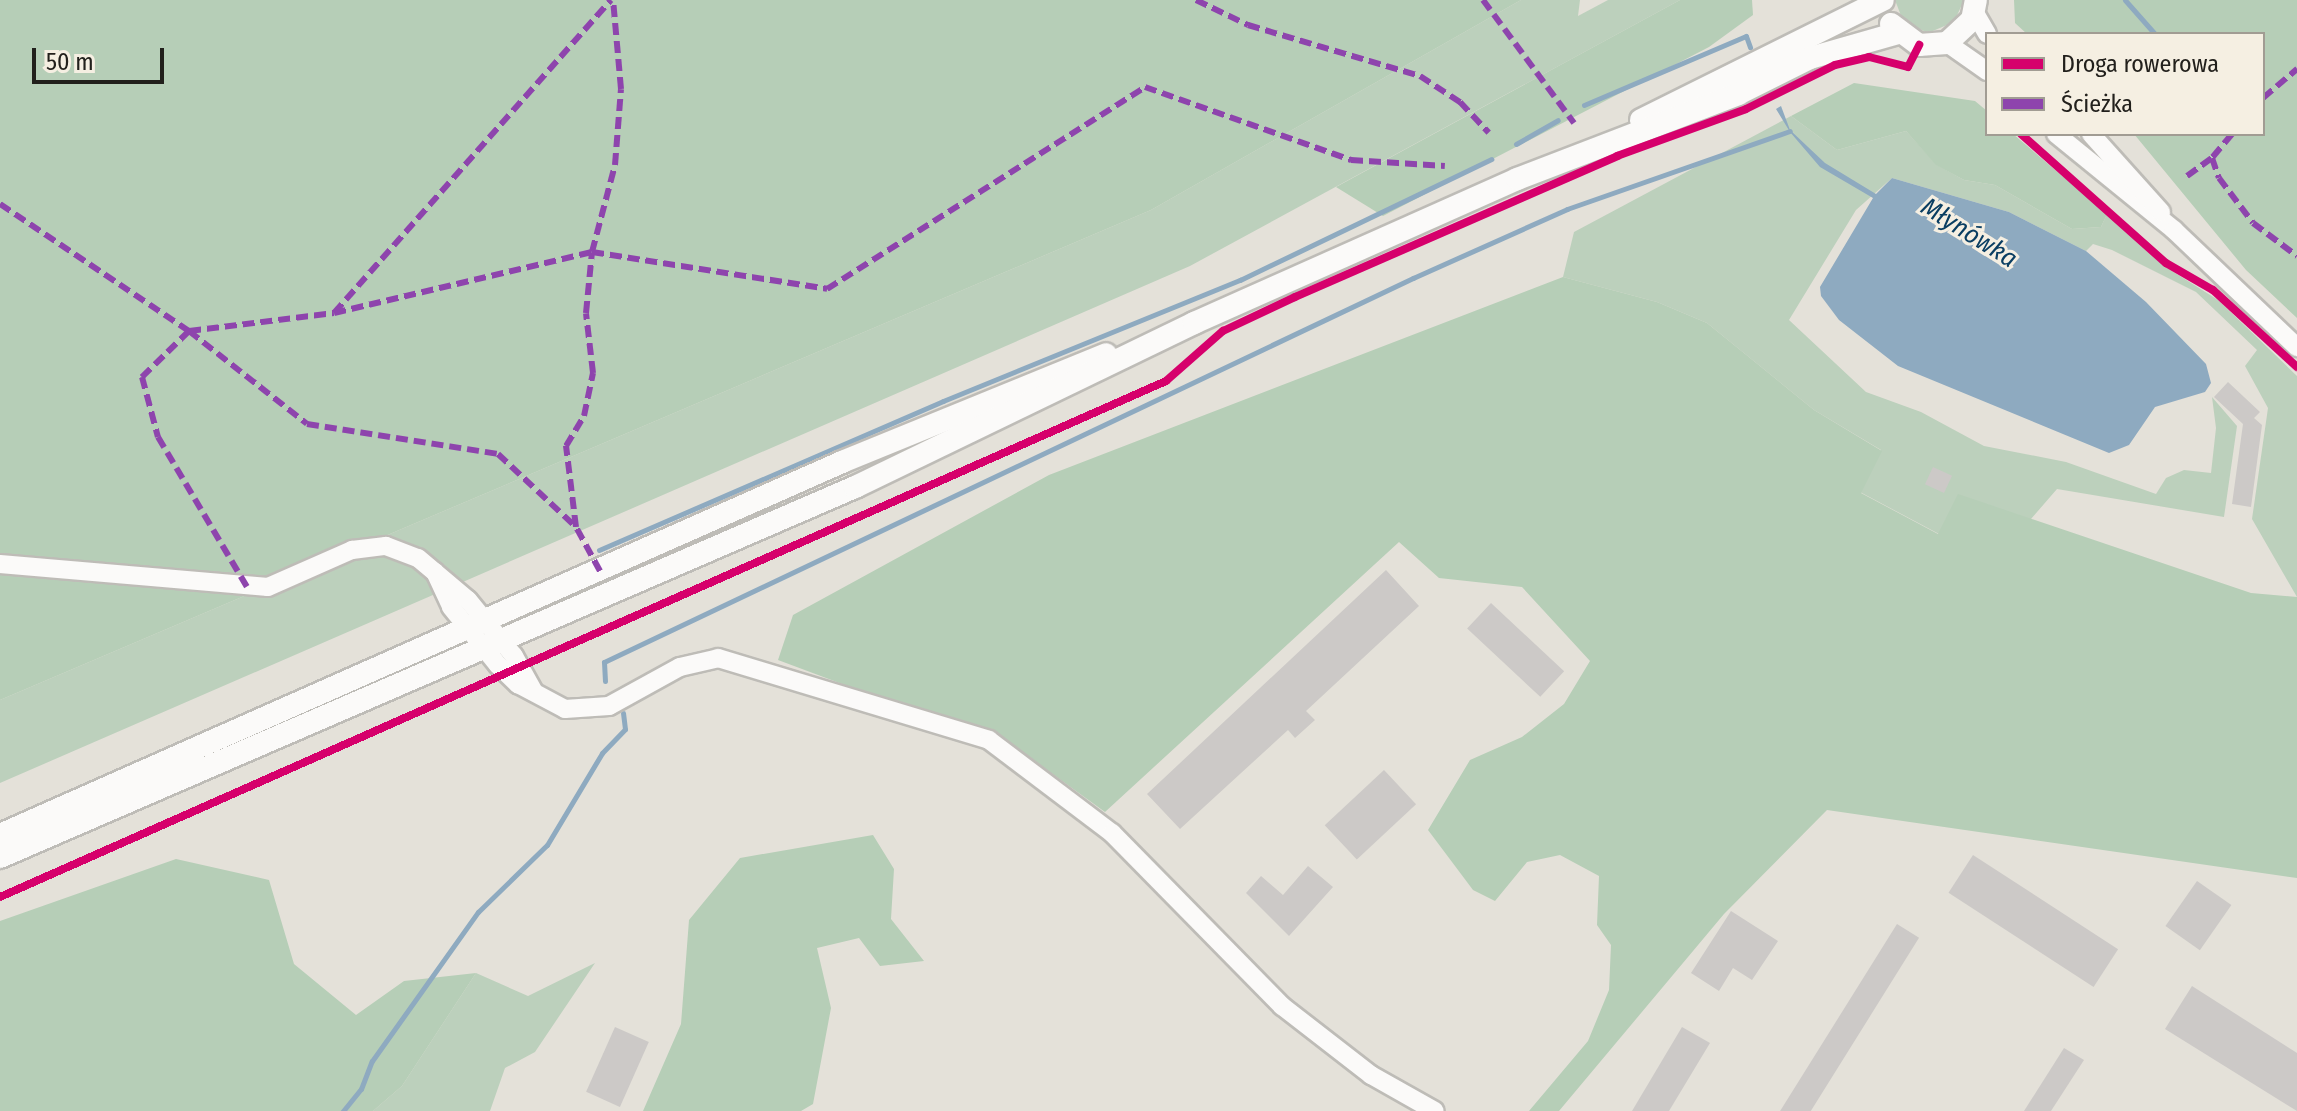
<!DOCTYPE html>
<meta charset="utf-8">
<style>
body{margin:0}
#map{position:relative;width:2297px;height:1111px;overflow:hidden;background:#e4e1d9;font-family:"Fira Sans Condensed",sans-serif}
div>[style]{position:absolute}
.green>*{inset:0;background:#bcd0bc}
.forest>*{inset:0;background:#b6ceb7}
.water>*{inset:0;background:#8eaac0}
.stream>*{height:5px;margin:-2.5px;padding:0 2.5px;transform-origin:2.5px;border-radius:2.5px;background:#8eaac0}
.building>*{inset:0;background:#ccc9c7;transform-origin:0 0}
.roads{filter:drop-shadow(2px 0 #bebcb7) drop-shadow(-2px 0 #bebcb7) drop-shadow(0 2px #bebcb7) drop-shadow(0 -2px #bebcb7)}
.minor>*{height:18px;margin:-9px;padding:0 9px;transform-origin:9px;border-radius:9px;background:#fbfaf9}
.major>*{height:22px;margin:-11px;padding:0 11px;transform-origin:11px;border-radius:11px;background:#fbfaf9}
.quiet>*{height:6px;margin-top:-3px;transform-origin:0;background:repeating-linear-gradient(90deg,#8e44ad 0 12px,transparent 0 18px)}
.cycleway>*{height:8px;margin:-4px;padding:0 4px;transform-origin:4px;border-radius:4px;background:#d6006c}
span{translate:-50% -50%;white-space:nowrap;text-align:center;line-height:1.15;-webkit-text-stroke:6px #f5efe2;paint-order:stroke}
.water-label{font-size:26px;color:#0a3e62;font-style:italic}
.legend{position:absolute;left:1985px;top:32px;width:280px;height:104px;box-sizing:border-box;background:#f5efe2;border:2px solid #a19c93;margin:0;padding:10px 14px;list-style:none;font-size:24px;color:#22201c}
.legend li{display:flex;align-items:center;gap:16px;height:40px}
.legend b{width:40px;border:2px solid #a19c93}
.scale{position:absolute;left:32px;top:48px;width:132px;height:36px;box-sizing:border-box;border:4px solid #22201c;border-top:0;padding-left:10px;font-size:24px;line-height:28px;white-space:nowrap;color:#22201c;-webkit-text-stroke:6px #f5efe2;paint-order:stroke}
</style>
<div id="map">
<div class="green">
<div style="clip-path:polygon(1521px 0,1580px 0,1578px 16px,1608px 0,1680px 0,1190px 266px,0 783px,0 700px,1151px 210px)"></div>
<div style="clip-path:polygon(1895px 0,1964px 0,1954px 22px,1928px 33px,1903px 21px)"></div>
<div style="clip-path:polygon(1791px 116px,1837px 150px,1906px 131px,1937px 165px,1964px 180px,1995px 185px,2072px 229px,2101px 227px,2107px 214px,2164px 266px,2218px 300px,2297px 376px,2297px 597px,2252px 519px,2268px 408px,2245px 366px,2257px 350px,2196px 292px,2112px 250px,2093px 244px,2086px 251px,2009px 212px,1892px 178px,1856px 210px,1789px 320px,1866px 392px,1921px 412px,1984px 446px,2066px 462px,2156px 494px,2166px 478px,2184px 470px,2211px 473px,2216px 428px,2212px 397px,2237px 426px,2224px 517px,2057px 489px,2031px 519px,1939px 534px,1860px 492px,1881px 450px,1814px 410px,1707px 323px,1657px 302px,1563px 277px,1574px 232px)"></div>
<div style="clip-path:polygon(595px 963px,535px 1052px,505px 1068px,490px 1111px,373px 1111px,402px 1086px,476px 973px,528px 996px)"></div>
</div>
<div class="forest">
<div style="clip-path:polygon(0 0,1521px 0,1151px 210px,0 700px)"></div>
<div style="clip-path:polygon(1680px 0,1752px 0,1753px 15px,1709px 47px,1383px 216px,1336px 187px)"></div>
<div style="clip-path:polygon(2014px 0,2297px 0,2297px 318px,2246px 270px,2134px 134px,2263px 134px,2263px 34px,2027px 34px,2015px 23px)"></div>
<div style="clip-path:polygon(1854px 83px,1975px 101px,1987px 111px,1987px 134px,2013px 134px,2107px 214px,2101px 227px,2072px 229px,1995px 185px,1964px 180px,1936px 165px,1906px 131px,1837px 150px,1791px 116px)"></div>
<div style="clip-path:polygon(1563px 277px,1657px 302px,1707px 323px,1814px 410px,1882px 451px,1861px 493px,1938px 534px,1958px 494px,2251px 593px,2297px 597px,2297px 878px,1827px 810px,1724px 914px,1559px 1111px,1529px 1111px,1588px 1041px,1609px 990px,1611px 945px,1597px 925px,1599px 876px,1560px 855px,1527px 862px,1495px 901px,1473px 890px,1428px 830px,1470px 760px,1522px 737px,1564px 704px,1590px 661px,1522px 587px,1439px 578px,1399px 542px,1105px 812px,992px 730px,893px 703px,778px 660px,793px 615px,1049px 475px)"></div>
<div style="clip-path:polygon(873px 835px,894px 869px,891px 919px,924px 961px,880px 966px,859px 938px,817px 948px,831px 1008px,813px 1104px,801px 1111px,643px 1111px,681px 1024px,689px 920px,740px 858px)"></div>
<div style="clip-path:polygon(176px 859px,269px 880px,294px 964px,356px 1015px,404px 981px,476px 973px,402px 1086px,373px 1111px,0 1111px,0 921px)"></div>
</div>
<div class="water">
<div style="clip-path:polygon(1781px 106px,1790px 130px,1825px 163px,1876px 194px,1892px 178px,2009px 212px,2086px 251px,2146px 302px,2206px 364px,2211px 383px,2205px 392px,2155px 407px,2129px 445px,2109px 453px,1898px 366px,1839px 320px,1821px 296px,1820px 287px,1873px 198px,1820px 167px,1790px 132px,1776px 109px)"></div>
</div>
<div class="stream">
<div style="left:2125px;top:0;width:45px;rotate:48.6deg"></div>
<div style="left:1746px;top:36px;width:12px;rotate:70deg"></div>
<div style="left:1584px;top:105px;width:176px;rotate:-23.1deg"></div>
<div style="left:1516px;top:144px;width:48px;rotate:-29.7deg"></div>
<div style="left:599px;top:550px;width:375px;rotate:-23.4deg"></div>
<div style="left:943px;top:401px;width:321px;rotate:-22.2deg"></div>
<div style="left:1240px;top:280px;width:279px;rotate:-25.7deg"></div>
<div style="left:605px;top:681px;width:19px;rotate:-93deg"></div>
<div style="left:604px;top:662px;width:896px;rotate:-25.39deg"></div>
<div style="left:1413px;top:278px;width:169px;rotate:-24.1deg"></div>
<div style="left:1567px;top:209px;width:236px;rotate:-19.3deg"></div>
<div style="left:343px;top:1111px;width:28px;rotate:-51deg"></div>
<div style="left:361px;top:1089px;width:30px;rotate:-69deg"></div>
<div style="left:372px;top:1061px;width:183px;rotate:-54.6deg"></div>
<div style="left:478px;top:912px;width:96px;rotate:-44.2deg"></div>
<div style="left:547px;top:845px;width:107px;rotate:-59.1deg"></div>
<div style="left:602px;top:753px;width:33px;rotate:-46deg"></div>
<div style="left:625px;top:729px;width:16px;rotate:-97deg"></div>
</div>
<div class="building">
<div style="clip-path:polygon(2228px 382px,2260px 412px,2254px 418px,2262px 425px,2251px 507px,2232px 504px,2243px 424px,2214px 397px)"></div>
<div style="left:1933px;top:467px;width:21px;height:19px;rotate:25deg"></div>
<div style="clip-path:polygon(1386px 570px,1419px 606px,1306px 711px,1315px 720px,1295px 738px,1288px 730px,1180px 829px,1147px 794px)"></div>
<div style="left:1491px;top:603px;width:100px;height:35px;rotate:43deg"></div>
<div style="left:1384px;top:770px;width:47px;height:81px;rotate:47deg"></div>
<div style="left:1973px;top:855px;width:173px;height:45px;rotate:33deg"></div>
<div style="clip-path:polygon(1308px 866px,1333px 887px,1289px 936px,1246px 893px,1261px 876px,1283px 895px)"></div>
<div style="left:2197px;top:881px;width:42px;height:55px;rotate:35deg"></div>
<div style="clip-path:polygon(1731px 911px,1778px 941px,1752px 980px,1733px 968px,1719px 991px,1691px 973px)"></div>
<div style="left:1897px;top:924px;width:26px;height:223px;rotate:32deg"></div>
<div style="clip-path:polygon(2192px 986px,2297px 1053px,2297px 1111px,2165px 1029px)"></div>
<div style="left:615px;top:1027px;width:37px;height:71px;rotate:24deg"></div>
<div style="clip-path:polygon(1682px 1027px,1710px 1043px,1669px 1111px,1632px 1111px)"></div>
<div style="clip-path:polygon(2064px 1048px,2084px 1060px,2051px 1111px,2024px 1111px)"></div>
</div>
<div class="roads">
<div class="minor">
<div style="left:1975px;top:13px;width:24px;rotate:60deg"></div>
<div style="left:1947px;top:43px;width:49px;rotate:35deg"></div>
<div style="left:2056px;top:134px;width:152px;rotate:39.1deg"></div>
<div style="left:2174px;top:230px;width:170px;rotate:43.6deg"></div>
<div style="left:2091px;top:134px;width:105px;rotate:48.1deg"></div>
<div style="left:0;top:564px;width:269px;rotate:4.9deg"></div>
<div style="left:268px;top:587px;width:92px;rotate:-23.8deg"></div>
<div style="left:352px;top:550px;width:34px;rotate:-7deg"></div>
<div style="left:386px;top:546px;width:34px;rotate:21deg"></div>
<div style="left:418px;top:558px;width:65px;rotate:40deg"></div>
<div style="left:468px;top:600px;width:72px;rotate:50.6deg"></div>
<div style="left:514px;top:656px;width:39px;rotate:61deg"></div>
<div style="left:435px;top:572px;width:38px;rotate:65deg"></div>
<div style="left:451px;top:607px;width:75px;rotate:51deg"></div>
<div style="left:498px;top:665px;width:28px;rotate:44deg"></div>
<div style="left:518px;top:684px;width:53px;rotate:28deg"></div>
<div style="left:565px;top:709px;width:44px;rotate:-3.9deg"></div>
<div style="left:609px;top:706px;width:81px;rotate:-28.8deg"></div>
<div style="left:680px;top:667px;width:39px;rotate:-13deg"></div>
<div style="left:718px;top:658px;width:283px;rotate:16.8deg"></div>
<div style="left:989px;top:740px;width:154px;rotate:37.1deg"></div>
<div style="left:1112px;top:833px;width:243px;rotate:45.5deg"></div>
<div style="left:1282px;top:1006px;width:113px;rotate:37.8deg"></div>
<div style="left:1371px;top:1075px;width:73px;rotate:29.4deg"></div>
</div>
<div class="major">
<div style="left:1891px;top:24px;width:35px;rotate:37deg"></div>
<div style="left:1919px;top:45px;width:28px;rotate:-4deg"></div>
<div style="left:1947px;top:43px;width:34px;rotate:-43deg"></div>
<div style="left:1972px;top:20px;width:20px;rotate:-79deg"></div>
<div style="left:1641px;top:120px;width:270px;rotate:-26.4deg"></div>
<div style="left:0;top:835px;width:921px;rotate:-23.89deg"></div>
<div style="left:842px;top:462px;width:285px;rotate:-22.2deg"></div>
<div style="left:0;top:857px;width:932px;rotate:-23.4deg"></div>
<div style="left:855px;top:487px;width:377px;rotate:-25.8deg"></div>
<div style="left:1194px;top:323px;width:354px;rotate:-24deg"></div>
<div style="left:1517px;top:179px;width:237px;rotate:-21deg"></div>
<div style="left:1738px;top:94px;width:80px;rotate:-26.6deg"></div>
<div style="left:1810px;top:58px;width:91px;rotate:-15.9deg"></div>
</div>
</div>
<div class="quiet">
<div style="left:1196px;top:0;width:58px;rotate:25.7deg"></div>
<div style="left:1248px;top:25px;width:179px;rotate:16.5deg"></div>
<div style="left:1420px;top:76px;width:48px;rotate:33deg"></div>
<div style="left:1460px;top:102px;width:42px;rotate:46.9deg"></div>
<div style="left:1483px;top:0;width:153px;rotate:53.5deg"></div>
<div style="left:2263px;top:98px;width:45px;rotate:-40.5deg"></div>
<div style="left:2232px;top:134px;width:31px;rotate:130deg"></div>
<div style="left:2212px;top:158px;width:21px;rotate:71deg"></div>
<div style="left:2219px;top:178px;width:56px;rotate:52.9deg"></div>
<div style="left:2253px;top:223px;width:55px;rotate:36.9deg"></div>
<div style="left:2187px;top:176px;width:31px;rotate:-36deg"></div>
<div style="left:0;top:204px;width:228px;rotate:33.9deg"></div>
<div style="left:189px;top:331px;width:66px;rotate:135.6deg"></div>
<div style="left:142px;top:377px;width:62px;rotate:75.1deg"></div>
<div style="left:158px;top:437px;width:174px;rotate:59.3deg"></div>
<div style="left:334px;top:313px;width:418px;rotate:-48.5deg"></div>
<div style="left:189px;top:331px;width:146px;rotate:-7.1deg"></div>
<div style="left:334px;top:313px;width:265px;rotate:-13.3deg"></div>
<div style="left:592px;top:252px;width:238px;rotate:8.9deg"></div>
<div style="left:827px;top:289px;width:377px;rotate:-32.4deg"></div>
<div style="left:1145px;top:87px;width:219px;rotate:19.5deg"></div>
<div style="left:1351px;top:160px;width:94px;rotate:3.7deg"></div>
<div style="left:189px;top:331px;width:150px;rotate:38.2deg"></div>
<div style="left:307px;top:424px;width:193px;rotate:8.9deg"></div>
<div style="left:498px;top:454px;width:107px;rotate:43.1deg"></div>
<div style="left:600px;top:571px;width:50px;rotate:-118.6deg"></div>
<div style="left:576px;top:527px;width:82px;rotate:-97deg"></div>
<div style="left:566px;top:446px;width:35px;rotate:-59deg"></div>
<div style="left:584px;top:416px;width:44px;rotate:-78.2deg"></div>
<div style="left:593px;top:373px;width:60px;rotate:-96.7deg"></div>
<div style="left:586px;top:313px;width:61px;rotate:-84.4deg"></div>
<div style="left:592px;top:252px;width:90px;rotate:-75.2deg"></div>
<div style="left:615px;top:165px;width:76px;rotate:-85.5deg"></div>
<div style="left:621px;top:89px;width:89px;rotate:-95.1deg"></div>
</div>
<div class="cycleway">
<div style="left:2021px;top:134px;width:194px;rotate:41.7deg"></div>
<div style="left:2166px;top:263px;width:54px;rotate:29.9deg"></div>
<div style="left:2213px;top:290px;width:114px;rotate:42.5deg"></div>
<div style="left:0;top:897px;width:1275px;rotate:-23.87deg"></div>
<div style="left:1166px;top:381px;width:76px;rotate:-41.3deg"></div>
<div style="left:1223px;top:331px;width:80px;rotate:-25.3deg"></div>
<div style="left:1295px;top:297px;width:352px;rotate:-23.6deg"></div>
<div style="left:1617px;top:156px;width:137px;rotate:-20deg"></div>
<div style="left:1746px;top:109px;width:99px;rotate:-26.3deg"></div>
<div style="left:1835px;top:65px;width:35px;rotate:-13deg"></div>
<div style="left:1869px;top:57px;width:40px;rotate:14.4deg"></div>
<div style="left:1908px;top:67px;width:25px;rotate:-63deg"></div>
</div>
<div class="water-label">
<span style="left:1969px;top:233px;rotate:32deg">Młynówka</span>
</div>
<ul class="legend">
<li><b style="height:10px;background:#d6006c"></b>Droga rowerowa</li>
<li><b style="height:10px;background:#8e44ad"></b>Ścieżka</li>
</ul>
<div class="scale">50 m</div>
</div>
